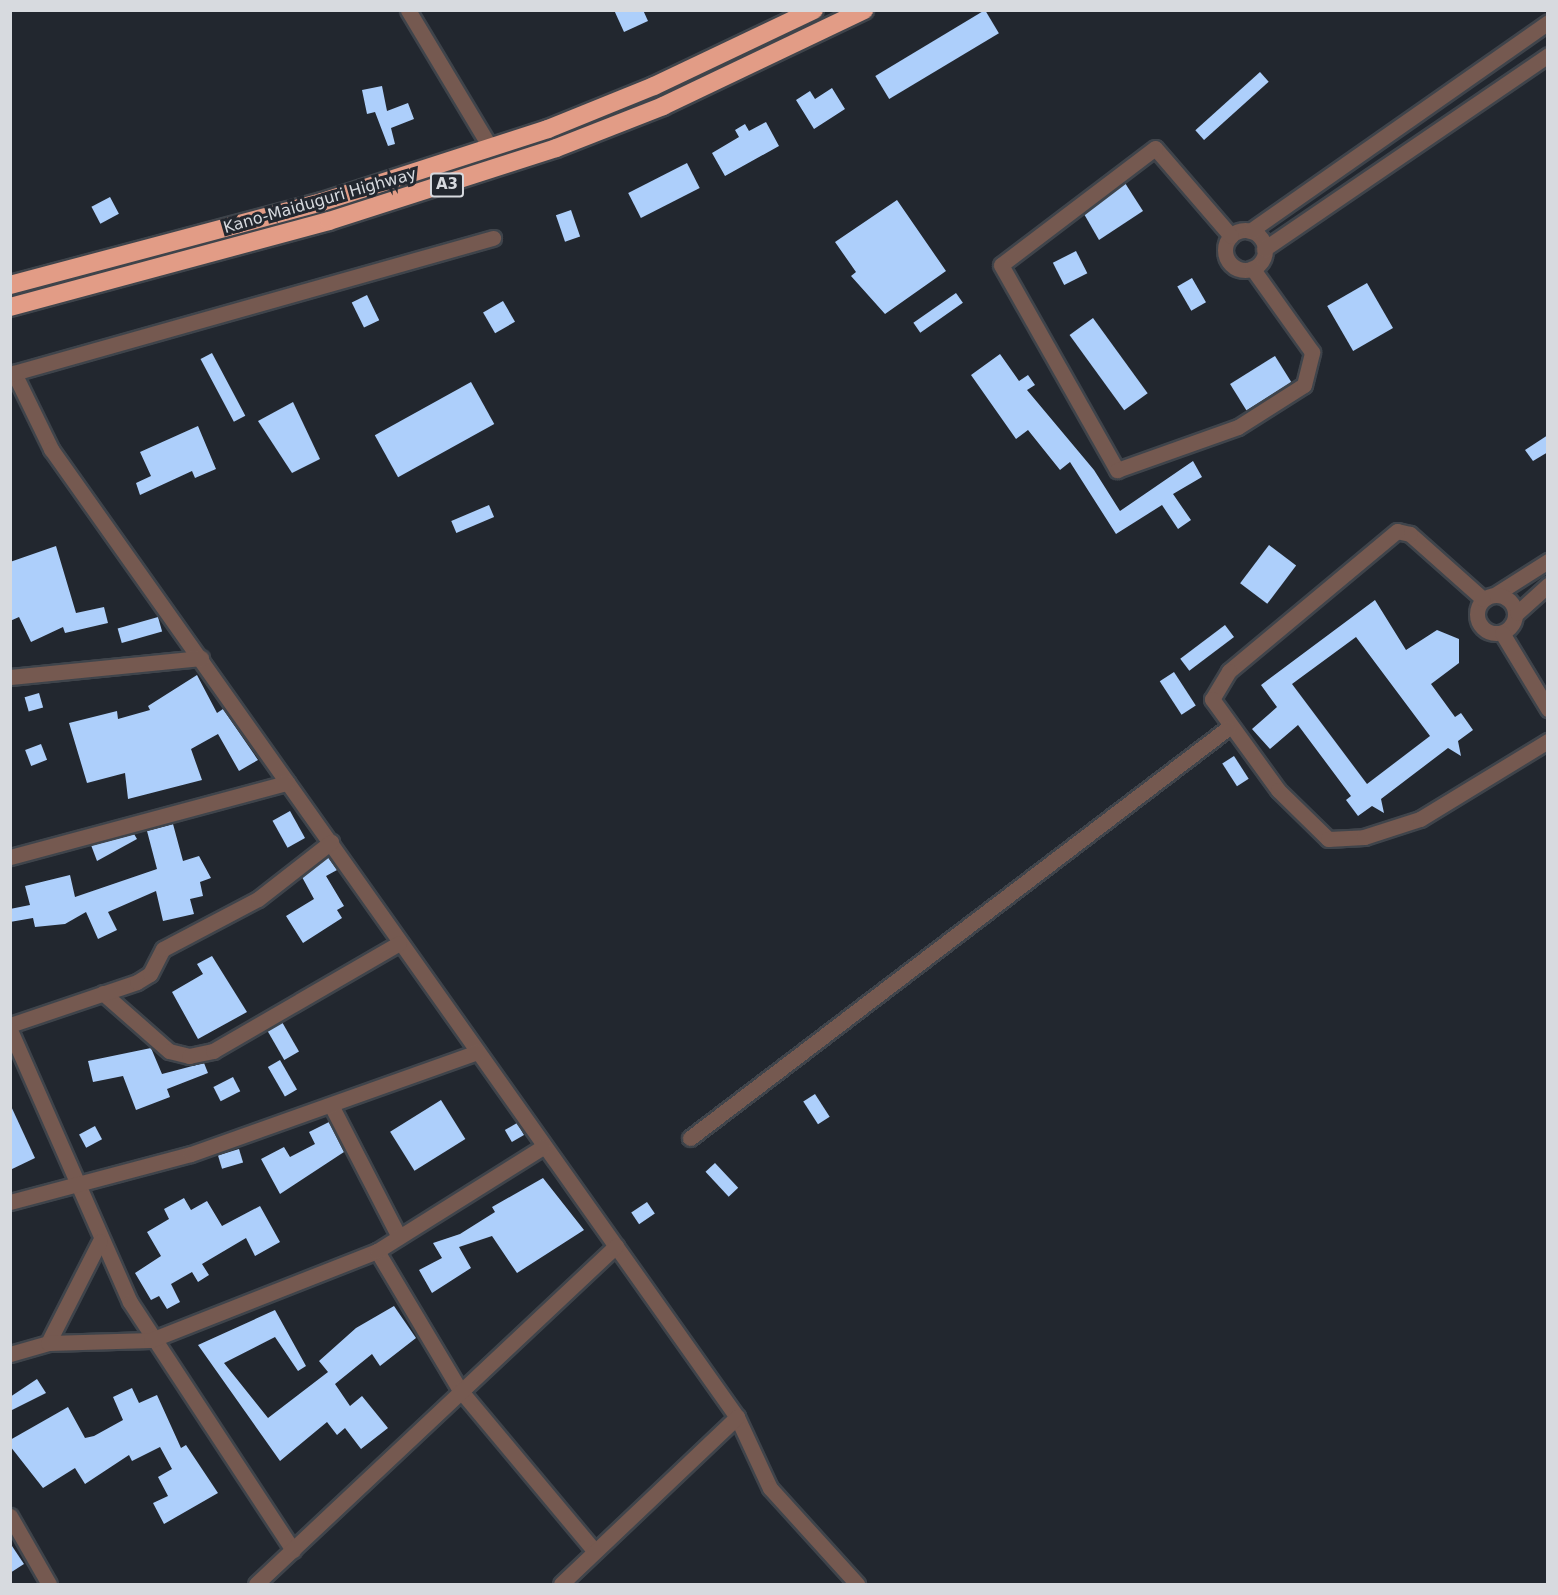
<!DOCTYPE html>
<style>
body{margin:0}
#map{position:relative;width:1558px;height:1595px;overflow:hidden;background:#22272f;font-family:"DejaVu Sans",sans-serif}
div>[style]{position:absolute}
.building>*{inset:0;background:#adcffb;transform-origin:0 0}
.roads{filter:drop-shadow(2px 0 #3f444b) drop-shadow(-2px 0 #3f444b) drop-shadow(0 2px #3f444b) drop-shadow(0 -2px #3f444b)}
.minor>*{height:15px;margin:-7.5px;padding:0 7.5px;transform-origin:7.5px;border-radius:7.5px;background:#755950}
.minor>.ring{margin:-7.5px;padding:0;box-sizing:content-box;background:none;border:15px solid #755950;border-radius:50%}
.highway>*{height:18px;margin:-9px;padding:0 9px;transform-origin:9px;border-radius:9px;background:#e29c86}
span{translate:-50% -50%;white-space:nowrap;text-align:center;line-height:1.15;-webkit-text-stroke:6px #22272f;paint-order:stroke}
.shield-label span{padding:2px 4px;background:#22272f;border:2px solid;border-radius:4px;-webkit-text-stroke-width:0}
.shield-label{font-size:15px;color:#d7dadf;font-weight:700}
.street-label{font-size:16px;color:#d7dadf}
.frame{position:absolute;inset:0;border:12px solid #d7dadf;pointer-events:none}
</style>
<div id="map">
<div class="building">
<div style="clip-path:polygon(614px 10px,643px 10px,648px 21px,624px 32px)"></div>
<div style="left:985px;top:10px;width:27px;height:128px;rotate:59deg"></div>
<div style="left:1260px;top:72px;width:13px;height:87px;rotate:48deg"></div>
<div style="clip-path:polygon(382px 86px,387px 111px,408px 103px,414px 119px,391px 128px,395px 144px,388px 146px,375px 112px,367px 114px,362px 90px)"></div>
<div style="clip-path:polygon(832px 88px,845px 109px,814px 129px,796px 100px,810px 91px,815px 99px)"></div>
<div style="clip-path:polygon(766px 122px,779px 146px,725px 176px,712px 153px,739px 137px,735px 130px,745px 124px,749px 131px)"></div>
<div style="left:687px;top:163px;width:28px;height:66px;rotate:63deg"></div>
<div style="clip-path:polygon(1125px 183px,1143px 211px,1099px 240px,1084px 214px)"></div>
<div style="left:110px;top:197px;width:19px;height:21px;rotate:62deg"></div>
<div style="clip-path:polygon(897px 200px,946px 271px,885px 314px,851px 276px,856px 272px,835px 242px)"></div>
<div style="left:571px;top:210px;width:28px;height:16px;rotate:71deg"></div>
<div style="left:1076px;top:251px;width:25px;height:26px;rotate:63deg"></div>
<div style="left:1192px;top:278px;width:28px;height:17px;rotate:60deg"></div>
<div style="left:1367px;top:283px;width:52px;height:46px;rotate:60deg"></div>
<div style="left:956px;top:293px;width:12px;height:52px;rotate:55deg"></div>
<div style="left:367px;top:295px;width:28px;height:17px;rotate:64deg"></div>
<div style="left:503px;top:301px;width:24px;height:23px;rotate:60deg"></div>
<div style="left:1093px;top:318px;width:93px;height:29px;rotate:54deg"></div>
<div style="left:212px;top:353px;width:71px;height:13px;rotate:62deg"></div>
<div style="clip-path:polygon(1000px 354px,1019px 381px,1028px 375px,1035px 385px,1027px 390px,1094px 470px,1120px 511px,1193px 461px,1202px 477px,1173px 494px,1191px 520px,1178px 529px,1162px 505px,1116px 534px,1070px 462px,1060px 470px,1028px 430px,1016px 439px,971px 375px)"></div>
<div style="left:1275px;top:356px;width:31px;height:53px;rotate:58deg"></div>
<div style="left:471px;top:382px;width:48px;height:110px;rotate:61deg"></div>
<div style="clip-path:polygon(293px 402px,320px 459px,292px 473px,258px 421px)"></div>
<div style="clip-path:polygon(198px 426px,216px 469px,195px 478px,192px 471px,140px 495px,136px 483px,151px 476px,140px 452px)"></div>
<div style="clip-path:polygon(1548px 435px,1548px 452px,1533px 461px,1525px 450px)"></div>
<div style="left:489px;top:505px;width:13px;height:41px;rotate:67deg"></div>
<div style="left:1269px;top:545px;width:34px;height:48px;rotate:37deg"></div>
<div style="clip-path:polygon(56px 546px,76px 613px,104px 607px,108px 623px,65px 633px,63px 627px,31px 642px,19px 617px,10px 621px,10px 562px)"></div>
<div style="clip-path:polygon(evenodd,1375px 600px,1406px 650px,1437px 630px,1459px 639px,1459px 663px,1431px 684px,1455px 717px,1461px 713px,1473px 730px,1458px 741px,1461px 756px,1448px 748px,1381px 799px,1384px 813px,1372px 806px,1358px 816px,1346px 800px,1351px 796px,1298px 725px,1270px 749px,1252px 729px,1277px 707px,1261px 685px,1375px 600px,1356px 637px,1430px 736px,1367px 784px,1292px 684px,1356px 637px)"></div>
<div style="left:158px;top:617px;width:15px;height:42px;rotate:74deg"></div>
<div style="left:1225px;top:625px;width:15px;height:56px;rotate:53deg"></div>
<div style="left:1174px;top:672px;width:40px;height:17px;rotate:57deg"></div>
<div style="clip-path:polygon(197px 675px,217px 713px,223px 709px,258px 760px,239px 771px,218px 734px,191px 749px,202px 780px,128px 799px,125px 773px,87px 783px,69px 723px,117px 711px,118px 719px,150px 710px,148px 706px)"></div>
<div style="left:39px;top:693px;width:15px;height:15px;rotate:74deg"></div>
<div style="left:41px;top:744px;width:17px;height:17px;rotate:69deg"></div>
<div style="left:1234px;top:756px;width:27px;height:14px;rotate:57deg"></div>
<div style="left:290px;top:811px;width:31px;height:20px;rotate:61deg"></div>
<div style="clip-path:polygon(173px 824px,183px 861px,199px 856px,211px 878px,200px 882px,203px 896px,190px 899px,194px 914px,163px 921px,156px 891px,108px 912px,117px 930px,98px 939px,86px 912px,65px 924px,35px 927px,33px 918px,10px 922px,10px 909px,30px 905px,25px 886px,70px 875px,75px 897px,157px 869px,147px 831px)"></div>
<div style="clip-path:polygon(134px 834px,137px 839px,97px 861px,91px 845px)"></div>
<div style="clip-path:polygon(328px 857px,337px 870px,326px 876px,344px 906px,337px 910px,342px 918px,303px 943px,286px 916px,314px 899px,302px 877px)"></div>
<div style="clip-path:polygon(212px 956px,247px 1012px,198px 1039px,172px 992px,203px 974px,197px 964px)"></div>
<div style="left:282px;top:1022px;width:34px;height:17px;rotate:60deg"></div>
<div style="clip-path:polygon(151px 1048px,162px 1074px,204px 1063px,208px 1073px,167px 1089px,170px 1097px,136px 1110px,123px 1076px,93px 1082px,88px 1061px)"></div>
<div style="left:280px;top:1060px;width:34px;height:14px;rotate:60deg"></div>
<div style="left:233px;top:1077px;width:16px;height:22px;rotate:63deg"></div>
<div style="left:815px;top:1094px;width:27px;height:14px;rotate:57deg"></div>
<div style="left:441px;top:1100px;width:46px;height:60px;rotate:58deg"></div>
<div style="clip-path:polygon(10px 1104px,35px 1158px,10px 1170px)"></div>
<div style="clip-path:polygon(329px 1122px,344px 1152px,280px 1194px,261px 1159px,284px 1147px,290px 1157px,315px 1144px,309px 1132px)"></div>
<div style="left:517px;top:1123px;width:14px;height:14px;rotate:60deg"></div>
<div style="left:95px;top:1126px;width:15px;height:18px;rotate:62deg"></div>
<div style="left:239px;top:1149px;width:14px;height:22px;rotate:73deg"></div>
<div style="left:715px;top:1163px;width:34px;height:13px;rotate:47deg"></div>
<div style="clip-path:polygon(543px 1178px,584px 1230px,517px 1273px,492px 1236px,459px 1247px,471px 1268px,432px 1293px,419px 1270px,442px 1258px,433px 1243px,460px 1234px,495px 1212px,492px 1207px)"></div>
<div style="clip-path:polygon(184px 1198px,191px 1210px,207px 1201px,222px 1226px,260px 1206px,280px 1242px,255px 1256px,246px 1238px,202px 1264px,209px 1275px,198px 1282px,192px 1272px,171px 1284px,180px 1302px,167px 1309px,159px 1296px,151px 1300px,135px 1273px,161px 1256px,147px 1232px,169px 1219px,164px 1209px)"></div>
<div style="left:647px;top:1202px;width:14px;height:19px;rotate:56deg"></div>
<div style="clip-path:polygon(394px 1306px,416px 1338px,380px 1366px,372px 1354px,335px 1384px,350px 1406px,362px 1396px,388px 1428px,361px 1449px,345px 1428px,337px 1435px,327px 1422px,280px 1461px,198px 1345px,275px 1310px,306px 1366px,298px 1371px,275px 1337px,224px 1363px,268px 1418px,328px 1372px,319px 1361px,356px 1328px)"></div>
<div style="clip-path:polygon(37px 1379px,46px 1393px,10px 1411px,10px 1397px)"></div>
<div style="clip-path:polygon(132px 1388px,139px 1403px,157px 1395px,181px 1448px,186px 1445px,218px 1493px,164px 1524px,153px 1503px,168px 1496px,158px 1477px,172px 1469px,160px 1447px,132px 1461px,129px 1455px,85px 1484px,75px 1468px,43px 1488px,10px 1446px,10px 1440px,68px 1407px,85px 1438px,94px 1436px,123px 1420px,113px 1397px)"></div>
<div style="clip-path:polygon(10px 1543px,24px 1564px,10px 1573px)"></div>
</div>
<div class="roads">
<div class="minor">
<div style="left:408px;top:10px;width:160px;rotate:59.1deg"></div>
<div class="ring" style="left:1225px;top:230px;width:25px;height:25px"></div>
<div style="left:1250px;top:231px;width:364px;rotate:-35deg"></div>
<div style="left:1231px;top:236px;width:116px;rotate:-130.8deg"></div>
<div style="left:1155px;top:148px;width:193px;rotate:142.8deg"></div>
<div style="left:1001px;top:265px;width:236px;rotate:60.5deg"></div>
<div style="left:1117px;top:470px;width:128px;rotate:-19.6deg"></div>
<div style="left:1238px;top:427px;width:78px;rotate:-32.5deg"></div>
<div style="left:1304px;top:385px;width:34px;rotate:-76deg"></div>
<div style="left:1312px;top:352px;width:103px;rotate:-125.5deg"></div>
<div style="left:1264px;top:249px;width:344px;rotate:-34.3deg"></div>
<div style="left:14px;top:373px;width:85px;rotate:64deg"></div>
<div style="left:51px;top:449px;width:1186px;rotate:54.68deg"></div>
<div style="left:737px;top:1417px;width:78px;rotate:65.1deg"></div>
<div style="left:770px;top:1488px;width:130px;rotate:47.8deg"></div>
<div style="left:10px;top:374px;width:502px;rotate:-15.73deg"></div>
<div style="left:1496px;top:594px;width:62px;rotate:-32.4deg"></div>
<div class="ring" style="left:1477px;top:595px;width:23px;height:23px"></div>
<div style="left:1483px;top:599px;width:98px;rotate:-138.3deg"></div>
<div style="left:1410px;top:534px;width:13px;rotate:-167deg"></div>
<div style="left:1397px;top:531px;width:219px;rotate:140.2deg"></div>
<div style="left:1229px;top:671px;width:33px;rotate:121deg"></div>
<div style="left:1212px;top:699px;width:112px;rotate:54deg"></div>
<div style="left:1278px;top:790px;width:70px;rotate:44.4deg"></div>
<div style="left:1328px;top:839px;width:36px;rotate:-3deg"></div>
<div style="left:1364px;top:837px;width:59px;rotate:-17.8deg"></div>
<div style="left:1420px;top:819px;width:150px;rotate:-31.4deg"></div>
<div style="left:1517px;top:613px;width:42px;rotate:-42.1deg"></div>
<div style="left:1502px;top:633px;width:89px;rotate:58.8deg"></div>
<div style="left:10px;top:677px;width:192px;rotate:-5.7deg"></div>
<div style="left:10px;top:857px;width:287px;rotate:-15deg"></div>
<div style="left:103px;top:993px;width:88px;rotate:41.3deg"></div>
<div style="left:169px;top:1051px;width:21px;rotate:14deg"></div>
<div style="left:189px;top:1056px;width:25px;rotate:-12deg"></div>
<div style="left:213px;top:1051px;width:215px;rotate:-30.1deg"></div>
<div style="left:10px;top:1025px;width:134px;rotate:-18.7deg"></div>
<div style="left:137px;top:982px;width:15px;rotate:-32deg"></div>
<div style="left:150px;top:974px;width:28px;rotate:-63deg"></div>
<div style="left:163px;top:949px;width:107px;rotate:-27.8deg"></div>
<div style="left:258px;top:899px;width:93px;rotate:-38deg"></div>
<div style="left:10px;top:1030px;width:297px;rotate:66.2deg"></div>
<div style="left:130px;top:1302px;width:297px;rotate:56.7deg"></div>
<div style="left:332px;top:1107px;width:146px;rotate:62.7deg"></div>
<div style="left:690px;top:1138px;width:676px;rotate:-37.31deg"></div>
<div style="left:10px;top:1202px;width:187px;rotate:-14.9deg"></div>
<div style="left:191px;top:1154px;width:304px;rotate:-19.6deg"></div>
<div style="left:377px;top:1251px;width:162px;rotate:59.2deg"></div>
<div style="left:460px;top:1390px;width:209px;rotate:50.1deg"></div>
<div style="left:48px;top:1343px;width:114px;rotate:-63deg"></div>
<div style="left:10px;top:1354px;width:40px;rotate:-16deg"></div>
<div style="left:48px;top:1343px;width:103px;rotate:-1.7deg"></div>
<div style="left:151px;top:1340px;width:243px;rotate:-21.5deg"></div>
<div style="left:377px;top:1251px;width:196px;rotate:-32.1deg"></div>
<div style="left:10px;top:1516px;width:78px;rotate:60.2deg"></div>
<div style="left:256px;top:1584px;width:494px;rotate:-43.2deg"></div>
<div style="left:561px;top:1584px;width:243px;rotate:-43.5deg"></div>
</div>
<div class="highway">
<div style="left:10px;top:285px;width:323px;rotate:-14.9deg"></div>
<div style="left:322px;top:202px;width:237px;rotate:-17.9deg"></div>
<div style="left:548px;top:129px;width:114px;rotate:-22.1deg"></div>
<div style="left:654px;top:86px;width:177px;rotate:-25.4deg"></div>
<div style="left:10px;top:307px;width:330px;rotate:-15.1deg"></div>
<div style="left:329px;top:221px;width:238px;rotate:-17.8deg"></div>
<div style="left:556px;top:148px;width:115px;rotate:-21.4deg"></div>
<div style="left:663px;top:106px;width:223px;rotate:-25.5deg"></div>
</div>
</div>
<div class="shield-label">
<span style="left:447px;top:185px">A3</span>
</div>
<div class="street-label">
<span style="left:320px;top:201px;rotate:-16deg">Kano-Maiduguri Highway</span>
</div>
<div class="frame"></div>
</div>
